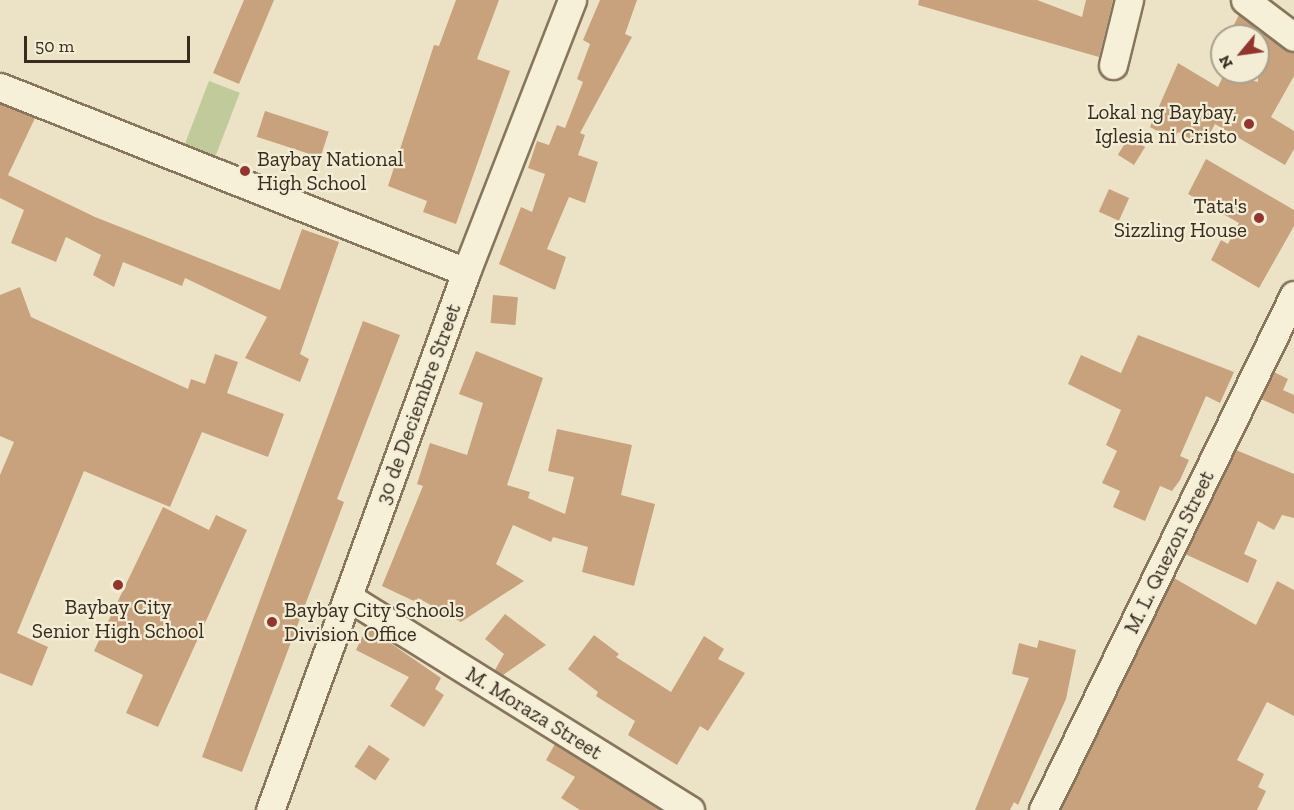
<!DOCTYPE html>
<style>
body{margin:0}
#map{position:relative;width:1294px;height:810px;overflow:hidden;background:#ece3c6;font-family:"Zilla Slab",serif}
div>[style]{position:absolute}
.green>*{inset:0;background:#c1ca9a;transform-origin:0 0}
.building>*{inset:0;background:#c8a17d;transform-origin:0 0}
.roads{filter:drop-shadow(2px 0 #87755c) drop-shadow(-2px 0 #87755c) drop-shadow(0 2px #87755c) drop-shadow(0 -2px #87755c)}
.minor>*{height:27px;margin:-13.5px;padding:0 13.5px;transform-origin:13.5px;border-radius:13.5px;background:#f7f0d9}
.dots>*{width:16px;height:16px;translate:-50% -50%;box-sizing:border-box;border:3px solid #f4edd5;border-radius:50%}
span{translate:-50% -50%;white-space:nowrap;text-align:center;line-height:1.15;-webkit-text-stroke:4.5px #f4edd5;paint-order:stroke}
.poi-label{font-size:21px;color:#372c1f}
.right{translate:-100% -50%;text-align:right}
.left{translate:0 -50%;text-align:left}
.street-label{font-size:21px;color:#372c1f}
.north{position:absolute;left:1210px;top:24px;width:60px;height:60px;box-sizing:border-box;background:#f4edd5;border:2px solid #a8a08c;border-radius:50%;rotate:241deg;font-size:16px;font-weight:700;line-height:24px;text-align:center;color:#372c1f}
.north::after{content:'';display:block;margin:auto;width:21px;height:27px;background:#93342f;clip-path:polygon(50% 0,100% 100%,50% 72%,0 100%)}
.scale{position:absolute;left:24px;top:36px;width:166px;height:27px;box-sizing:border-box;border:3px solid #372c1f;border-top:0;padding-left:8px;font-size:18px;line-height:21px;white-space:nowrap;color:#372c1f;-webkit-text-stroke:4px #f4edd5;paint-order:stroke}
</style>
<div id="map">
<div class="green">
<div style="left:209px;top:81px;width:33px;height:80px;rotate:21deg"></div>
</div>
<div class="building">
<div style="clip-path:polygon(244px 0,274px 0,239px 84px,213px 73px)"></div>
<div style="clip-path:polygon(456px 0,499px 0,477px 59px,510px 71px,456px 224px,423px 212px,427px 201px,388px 186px,434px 45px,439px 46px)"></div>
<div style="clip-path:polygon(600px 0,637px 0,625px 34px,632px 37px,580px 133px,585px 135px,578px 155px,598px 162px,585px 203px,569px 197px,547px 249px,566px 257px,555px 290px,499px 264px,521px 207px,532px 212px,545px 174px,528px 168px,537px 141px,549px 145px,557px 125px,565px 128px,583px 82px,577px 79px,590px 44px,583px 40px)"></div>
<div style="clip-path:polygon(919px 0,1037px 0,1082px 17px,1086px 0,1113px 0,1099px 57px,918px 5px)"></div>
<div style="clip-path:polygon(1239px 15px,1294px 52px,1294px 76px,1271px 117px,1294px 131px,1294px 149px,1285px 165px,1215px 124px,1203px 146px,1178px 132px,1174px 140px,1150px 127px,1178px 63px,1218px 87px,1225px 72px,1258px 82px,1258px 36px,1228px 36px)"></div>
<div style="clip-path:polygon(0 104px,35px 118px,8px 175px,95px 217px,280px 290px,302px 229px,339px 242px,300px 354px,309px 359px,300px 382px,245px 358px,267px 317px,185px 278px,182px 286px,123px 262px,114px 287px,93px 275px,101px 255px,66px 237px,56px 262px,11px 243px,24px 210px,0 198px)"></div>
<div style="left:265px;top:111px;width:67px;height:27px;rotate:18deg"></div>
<div style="left:1129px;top:137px;width:19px;height:21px;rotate:32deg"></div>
<div style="clip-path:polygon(1206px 159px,1294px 210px,1294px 226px,1259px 288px,1211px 260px,1221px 240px,1228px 244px,1239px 223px,1188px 194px)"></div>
<div style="left:1109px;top:189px;width:22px;height:25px;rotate:24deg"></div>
<div style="clip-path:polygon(20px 287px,31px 317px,188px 389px,191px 379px,205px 384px,215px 354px,238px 362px,227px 393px,284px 414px,268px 457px,202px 432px,170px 507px,84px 471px,17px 633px,48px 647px,32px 686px,0 673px,0 475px,14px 442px,0 436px,0 295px)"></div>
<div style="left:493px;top:295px;width:25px;height:28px;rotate:5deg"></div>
<div style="clip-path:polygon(363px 321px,400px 335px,337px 499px,344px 502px,242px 772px,202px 757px)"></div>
<div style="clip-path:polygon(1138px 335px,1234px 372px,1220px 403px,1206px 396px,1180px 456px,1189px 460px,1180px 480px,1172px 491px,1160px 486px,1145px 521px,1113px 507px,1120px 491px,1102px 483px,1117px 451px,1106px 445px,1121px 410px,1068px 384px,1081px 355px,1121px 373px)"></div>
<div style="clip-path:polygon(476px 351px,543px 378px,507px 485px,530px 492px,528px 498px,565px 514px,574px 477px,548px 471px,557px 429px,632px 445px,621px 495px,655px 504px,634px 586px,582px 572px,588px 547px,553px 537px,551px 542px,513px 525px,496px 564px,524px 581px,461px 622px,418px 598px,416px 602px,382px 586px,423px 486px,417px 484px,430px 443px,467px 455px,483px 403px,459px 394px)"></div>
<div style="clip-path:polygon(1274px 372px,1288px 379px,1283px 390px,1294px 395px,1294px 414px,1261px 399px)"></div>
<div style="clip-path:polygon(1236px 450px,1294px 474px,1294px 518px,1282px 515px,1274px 530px,1258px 521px,1244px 554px,1257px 560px,1248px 583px,1185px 554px)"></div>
<div style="clip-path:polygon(163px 507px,209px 530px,216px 515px,247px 530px,158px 727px,126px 713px,143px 675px,94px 651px)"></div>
<div style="clip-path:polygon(1174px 578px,1256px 625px,1277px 581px,1294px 590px,1294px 716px,1267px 702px,1237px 760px,1264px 774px,1258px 787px,1266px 791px,1257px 810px,1061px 810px)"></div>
<div style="clip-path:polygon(505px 614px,546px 645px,503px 675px,495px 670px,504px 654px,485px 639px)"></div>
<div style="clip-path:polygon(367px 627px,441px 678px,435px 689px,444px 695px,424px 727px,390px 706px,409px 677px,356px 650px)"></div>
<div style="clip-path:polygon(594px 635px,619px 654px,616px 657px,671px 692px,704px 636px,724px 649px,718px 659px,745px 673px,708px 731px,700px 726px,677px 765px,628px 735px,635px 721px,596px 696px,598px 692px,568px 669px)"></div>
<div style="clip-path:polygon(1039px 640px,1076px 650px,1066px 699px,1018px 805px,1014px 802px,1010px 810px,975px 810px,1029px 678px,1012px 674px,1019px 643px,1037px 648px)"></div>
<div style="clip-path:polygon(555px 744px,660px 810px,580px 810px,561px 798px,575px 777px,546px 760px)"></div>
<div style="left:369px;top:745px;width:25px;height:26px;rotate:34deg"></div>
</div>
<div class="roads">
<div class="minor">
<div style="left:1245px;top:0;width:61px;rotate:37.1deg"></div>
<div style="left:1113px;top:65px;width:67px;rotate:-76.2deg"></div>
<div style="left:0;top:87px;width:501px;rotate:21.65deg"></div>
<div style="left:348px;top:597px;width:403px;rotate:31.9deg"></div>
<div style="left:270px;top:810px;width:573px;rotate:-69.98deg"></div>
<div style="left:466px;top:272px;width:292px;rotate:-68.7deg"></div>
<div style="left:1043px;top:810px;width:573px;rotate:-64.02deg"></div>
</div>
</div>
<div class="dots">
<div style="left:1249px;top:124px;background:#93342f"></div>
<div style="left:245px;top:171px;background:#93342f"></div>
<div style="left:1259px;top:218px;background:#93342f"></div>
<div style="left:118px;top:585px;background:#93342f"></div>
<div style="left:272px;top:622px;background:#93342f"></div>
</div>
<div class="poi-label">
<span class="right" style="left:1237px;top:124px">Lokal ng Baybay,<br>Iglesia ni Cristo</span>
<span class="left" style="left:257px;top:171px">Baybay National<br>High School</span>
<span class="right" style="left:1247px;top:218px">Tata's<br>Sizzling House</span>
<span style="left:118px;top:619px">Baybay City<br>Senior High School</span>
<span class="left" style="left:284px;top:622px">Baybay City Schools<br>Division Office</span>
</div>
<div class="street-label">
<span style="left:418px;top:404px;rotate:-70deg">30 de Deciembre Street</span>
<span style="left:1169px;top:552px;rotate:-64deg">M. L. Quezon Street</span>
<span style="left:534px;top:713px;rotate:32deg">M. Moraza Street</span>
</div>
<div class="north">N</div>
<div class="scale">50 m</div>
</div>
